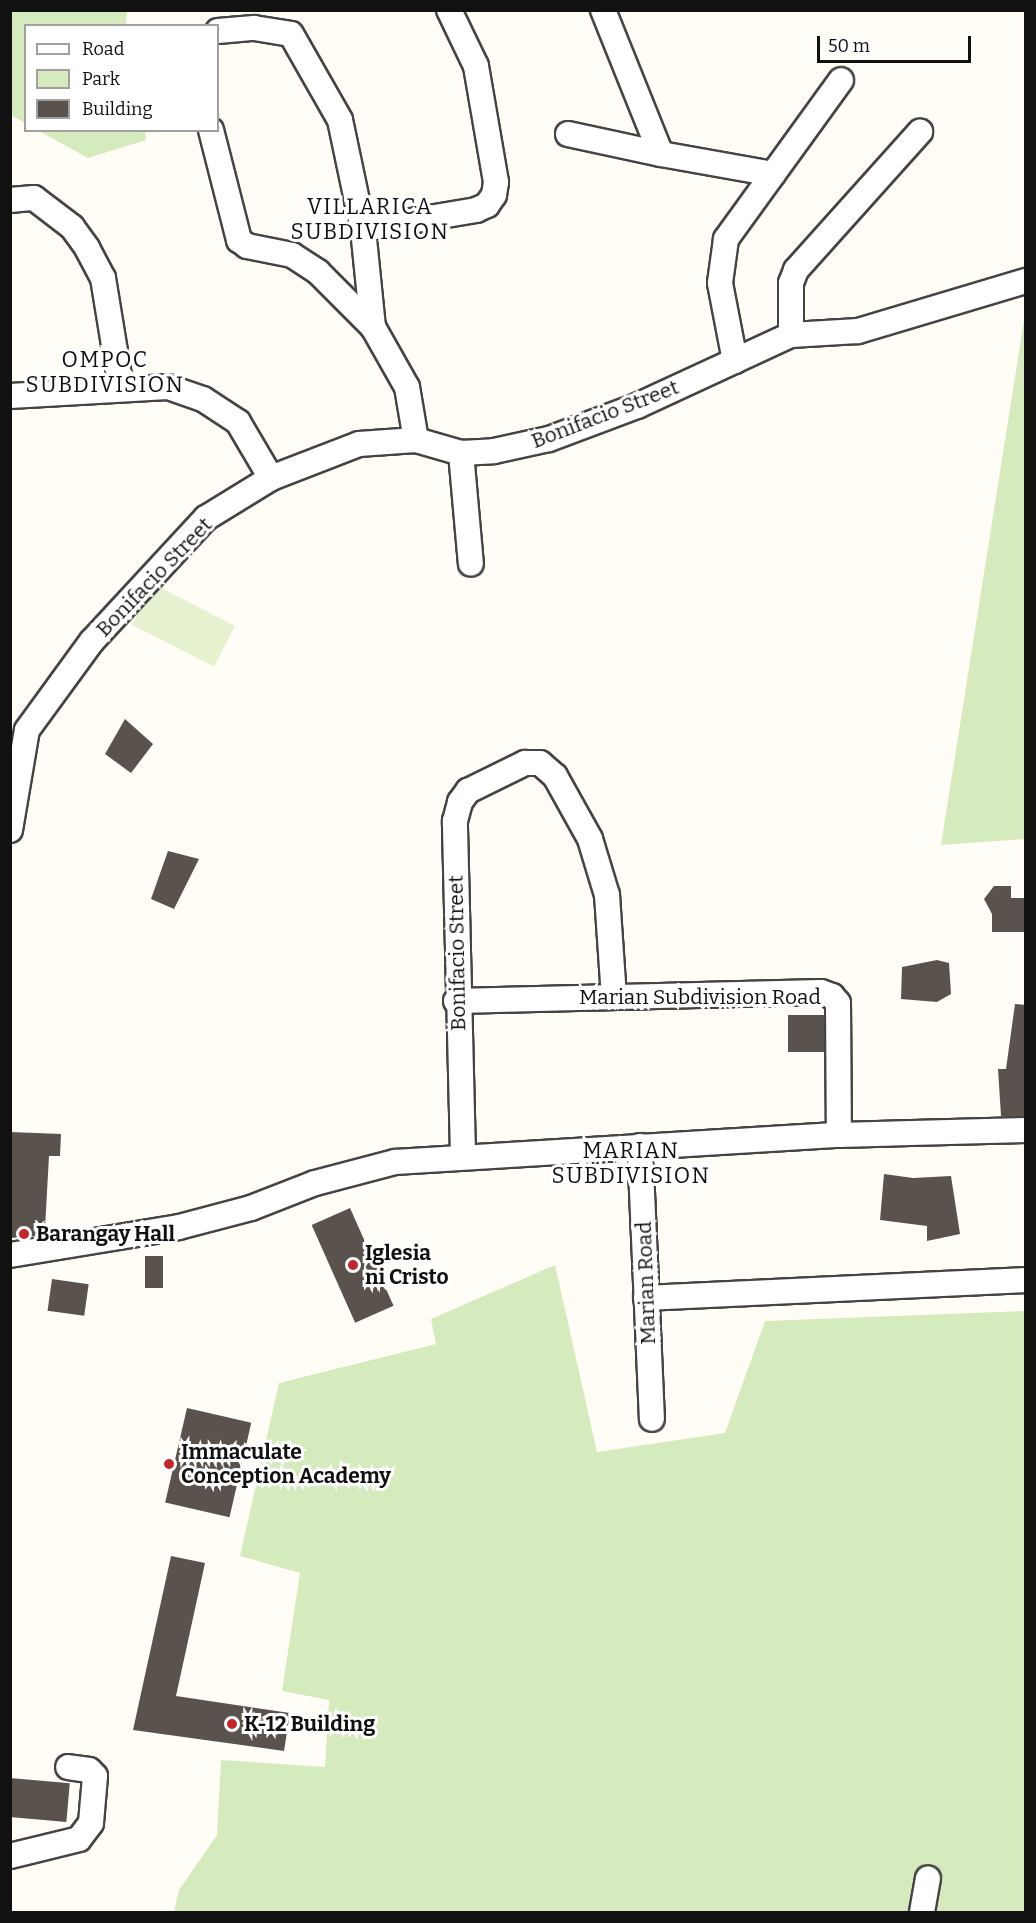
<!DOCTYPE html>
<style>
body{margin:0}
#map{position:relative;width:1036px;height:1923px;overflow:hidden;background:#fffdf5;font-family:Bitter,serif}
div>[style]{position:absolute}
.green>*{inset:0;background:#d5ebbd}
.pitch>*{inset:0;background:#e6f2cf;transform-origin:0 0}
.building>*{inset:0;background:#5a524d;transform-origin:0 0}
.roads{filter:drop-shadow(2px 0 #444) drop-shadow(-2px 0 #444) drop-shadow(0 2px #444) drop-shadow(0 -2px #444)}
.minor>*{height:24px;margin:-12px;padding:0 12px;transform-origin:12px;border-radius:12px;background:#fff}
.dots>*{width:16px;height:16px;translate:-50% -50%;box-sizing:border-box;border:3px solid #fff;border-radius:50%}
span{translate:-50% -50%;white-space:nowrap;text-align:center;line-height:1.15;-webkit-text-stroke:6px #fff;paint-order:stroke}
.street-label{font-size:21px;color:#111}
.poi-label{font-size:21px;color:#111;font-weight:700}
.left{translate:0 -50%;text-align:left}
.neighbourhood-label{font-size:22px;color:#111;letter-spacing:1.5px}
.frame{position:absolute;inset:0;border:12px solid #111;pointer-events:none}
.legend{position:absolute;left:24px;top:24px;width:195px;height:108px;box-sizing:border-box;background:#fff;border:2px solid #a0a0a0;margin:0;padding:8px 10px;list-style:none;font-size:18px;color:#111}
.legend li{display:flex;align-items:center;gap:12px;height:30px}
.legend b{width:30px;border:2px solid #a0a0a0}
.scale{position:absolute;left:817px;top:36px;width:154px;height:27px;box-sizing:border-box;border:3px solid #111;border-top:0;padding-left:8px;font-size:18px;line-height:21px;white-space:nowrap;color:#111;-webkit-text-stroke:4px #fff;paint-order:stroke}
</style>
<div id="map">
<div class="green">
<div style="clip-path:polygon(11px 10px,127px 10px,127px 11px,126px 25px,26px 26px,25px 123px,11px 115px)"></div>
<div style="clip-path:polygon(39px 131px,145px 131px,146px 140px,88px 158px)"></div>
<div style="clip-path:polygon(1025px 314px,1025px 839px,941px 845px)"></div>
<div style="clip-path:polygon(555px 1265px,597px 1452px,725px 1433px,765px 1321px,1025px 1311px,1025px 1912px,174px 1912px,179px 1890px,217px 1835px,221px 1760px,325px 1767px,329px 1700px,282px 1691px,300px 1573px,240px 1556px,279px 1383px,436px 1344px,431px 1319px)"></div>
</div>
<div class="pitch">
<div style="left:153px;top:584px;width:92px;height:46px;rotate:27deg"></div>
</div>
<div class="building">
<div style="clip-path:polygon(125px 719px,153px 744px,131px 773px,105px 754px)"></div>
<div style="clip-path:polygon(168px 851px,199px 859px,174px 909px,151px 899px)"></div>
<div style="clip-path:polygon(994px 886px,1011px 886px,1011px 898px,1026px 898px,1026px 932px,992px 932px,992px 914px,984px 899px)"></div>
<div style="clip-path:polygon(937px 960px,949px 963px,951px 994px,937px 1002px,901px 999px,902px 967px)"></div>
<div style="clip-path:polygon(1015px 1004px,1026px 1005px,1026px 1116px,1001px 1116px,998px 1069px,1006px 1069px)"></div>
<div style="left:824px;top:1015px;width:37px;height:36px;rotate:90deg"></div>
<div style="clip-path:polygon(10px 1132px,61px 1134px,60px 1156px,49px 1156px,45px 1228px,34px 1227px,38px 1236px,10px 1238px)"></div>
<div style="clip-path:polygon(884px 1174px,913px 1178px,951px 1176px,960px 1234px,927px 1241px,927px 1226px,880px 1220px)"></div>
<div style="left:350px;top:1208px;width:107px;height:42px;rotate:66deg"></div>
<div style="left:145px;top:1256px;width:18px;height:32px"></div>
<div style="left:52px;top:1279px;width:37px;height:32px;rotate:8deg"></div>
<div style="left:187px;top:1408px;width:66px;height:97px;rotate:13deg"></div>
<div style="clip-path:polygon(171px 1556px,205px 1563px,176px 1696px,290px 1713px,284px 1751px,133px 1730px)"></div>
<div style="left:10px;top:1778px;width:60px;height:39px;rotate:5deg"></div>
</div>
<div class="roads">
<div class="minor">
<div style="left:603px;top:10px;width:155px;rotate:68.1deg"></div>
<div style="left:661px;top:154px;width:114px;rotate:10.1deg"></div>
<div style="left:218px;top:31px;width:36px;rotate:-5deg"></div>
<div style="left:254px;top:28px;width:37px;rotate:9deg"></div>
<div style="left:291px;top:34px;width:99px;rotate:60.3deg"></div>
<div style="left:340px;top:120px;width:111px;rotate:78.1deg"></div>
<div style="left:363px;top:229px;width:99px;rotate:84.2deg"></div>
<div style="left:211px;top:130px;width:114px;rotate:75.7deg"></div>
<div style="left:239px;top:240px;width:10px;rotate:37deg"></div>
<div style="left:247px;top:246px;width:46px;rotate:11.3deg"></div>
<div style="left:292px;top:255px;width:31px;rotate:33deg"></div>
<div style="left:318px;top:272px;width:78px;rotate:45deg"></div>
<div style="left:373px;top:327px;width:69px;rotate:60.5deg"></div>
<div style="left:407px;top:387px;width:54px;rotate:80.4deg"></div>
<div style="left:568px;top:134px;width:95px;rotate:12.1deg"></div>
<div style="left:10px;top:200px;width:24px;rotate:-5deg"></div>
<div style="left:34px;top:198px;width:48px;rotate:37.3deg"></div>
<div style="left:72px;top:227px;width:26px;rotate:54deg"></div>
<div style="left:87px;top:248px;width:34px;rotate:62deg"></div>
<div style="left:103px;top:278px;width:111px;rotate:80.7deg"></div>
<div style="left:363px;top:229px;width:115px;rotate:-9.5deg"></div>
<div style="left:476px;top:210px;width:12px;rotate:-24deg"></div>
<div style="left:487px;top:205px;width:12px;rotate:-55deg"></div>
<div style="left:494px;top:195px;width:13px;rotate:-81deg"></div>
<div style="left:496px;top:182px;width:118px;rotate:-99.8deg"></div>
<div style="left:476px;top:66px;width:62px;rotate:-115.7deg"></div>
<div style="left:791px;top:335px;width:52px;rotate:-90deg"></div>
<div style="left:791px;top:283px;width:14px;rotate:-69deg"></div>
<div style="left:796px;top:270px;width:186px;rotate:-48.1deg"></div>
<div style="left:735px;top:361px;width:79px;rotate:-100.9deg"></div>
<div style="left:720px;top:283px;width:44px;rotate:-82.2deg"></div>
<div style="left:726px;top:239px;width:196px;rotate:-54.1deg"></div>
<div style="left:10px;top:396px;width:158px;rotate:-3.3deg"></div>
<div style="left:168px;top:387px;width:37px;rotate:19deg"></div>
<div style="left:203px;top:399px;width:42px;rotate:33.3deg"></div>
<div style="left:238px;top:422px;width:65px;rotate:59.5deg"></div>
<div style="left:461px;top:453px;width:111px;rotate:84.9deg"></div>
<div style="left:10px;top:830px;width:101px;rotate:-80.4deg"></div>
<div style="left:27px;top:730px;width:110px;rotate:-53.9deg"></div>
<div style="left:92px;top:641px;width:168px;rotate:-47.2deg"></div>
<div style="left:206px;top:518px;width:76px;rotate:-31.6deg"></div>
<div style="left:271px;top:478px;width:94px;rotate:-21.1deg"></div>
<div style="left:359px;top:444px;width:57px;rotate:-4deg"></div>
<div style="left:416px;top:440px;width:47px;rotate:16.1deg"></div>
<div style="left:461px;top:453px;width:33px;rotate:-3deg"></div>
<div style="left:494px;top:451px;width:56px;rotate:-12.3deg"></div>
<div style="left:549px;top:439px;width:94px;rotate:-20.6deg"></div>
<div style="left:637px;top:406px;width:170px;rotate:-24.8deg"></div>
<div style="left:791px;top:335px;width:67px;rotate:-3.4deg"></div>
<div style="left:858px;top:331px;width:175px;rotate:-16.6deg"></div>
<div style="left:456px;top:1001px;width:365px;rotate:-1.4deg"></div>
<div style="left:821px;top:992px;width:12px;rotate:20deg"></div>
<div style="left:832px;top:996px;width:9px;rotate:49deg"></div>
<div style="left:838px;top:1003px;width:132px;rotate:89.6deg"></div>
<div style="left:640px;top:1146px;width:273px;rotate:87.5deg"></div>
<div style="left:463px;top:1155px;width:334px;rotate:-91.4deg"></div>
<div style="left:455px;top:821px;width:20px;rotate:-75deg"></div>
<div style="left:460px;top:802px;width:14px;rotate:-54deg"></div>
<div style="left:468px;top:791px;width:64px;rotate:-26.2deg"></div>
<div style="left:525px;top:763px;width:15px"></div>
<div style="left:540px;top:763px;width:20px;rotate:41deg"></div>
<div style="left:555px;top:776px;width:72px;rotate:60.9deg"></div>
<div style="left:590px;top:839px;width:59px;rotate:73.1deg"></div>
<div style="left:607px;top:895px;width:102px;rotate:86.1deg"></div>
<div style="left:10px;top:1255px;width:171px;rotate:-9.4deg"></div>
<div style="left:179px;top:1227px;width:74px;rotate:-14.8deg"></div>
<div style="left:251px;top:1208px;width:69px;rotate:-21.3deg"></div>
<div style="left:315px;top:1183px;width:83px;rotate:-14.7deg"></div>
<div style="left:395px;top:1162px;width:445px;rotate:-3.5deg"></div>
<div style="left:839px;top:1135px;width:187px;rotate:-1.5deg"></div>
<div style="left:646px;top:1298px;width:380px;rotate:-2.7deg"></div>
<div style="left:10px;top:1856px;width:71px;rotate:-13.8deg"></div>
<div style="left:79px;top:1839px;width:20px;rotate:-53deg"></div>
<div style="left:91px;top:1823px;width:47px;rotate:-85.1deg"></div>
<div style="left:95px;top:1776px;width:8px;rotate:-135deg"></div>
<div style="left:89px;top:1770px;width:21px;rotate:-172deg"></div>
<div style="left:922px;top:1912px;width:34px;rotate:-80deg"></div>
</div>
</div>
<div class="dots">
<div style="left:24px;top:1234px;background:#c4262e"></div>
<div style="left:353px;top:1265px;background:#c4262e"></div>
<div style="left:169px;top:1464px;background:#c4262e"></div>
<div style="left:232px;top:1724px;background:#c4262e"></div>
</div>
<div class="street-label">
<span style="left:605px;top:414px;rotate:-21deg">Bonifacio Street</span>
<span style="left:154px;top:577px;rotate:-46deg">Bonifacio Street</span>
<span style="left:457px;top:953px;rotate:-91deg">Bonifacio Street</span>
<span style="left:700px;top:997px">Marian Subdivision Road</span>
<span style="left:646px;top:1283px;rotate:-92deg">Marian Road</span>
</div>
<div class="poi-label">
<span class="left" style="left:36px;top:1234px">Barangay Hall</span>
<span class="left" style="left:365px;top:1265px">Iglesia<br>ni Cristo</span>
<span class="left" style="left:181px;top:1464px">Immaculate<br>Conception Academy</span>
<span class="left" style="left:244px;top:1724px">K-12 Building</span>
</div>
<div class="neighbourhood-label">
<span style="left:370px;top:219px">VILLARICA<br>SUBDIVISION</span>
<span style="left:105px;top:372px">OMPOC<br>SUBDIVISION</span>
<span style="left:631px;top:1163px">MARIAN<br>SUBDIVISION</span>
</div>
<div class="frame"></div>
<ul class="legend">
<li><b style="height:8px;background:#fff"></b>Road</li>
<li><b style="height:16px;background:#d5ebbd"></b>Park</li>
<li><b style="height:16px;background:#5a524d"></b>Building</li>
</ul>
<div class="scale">50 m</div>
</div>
